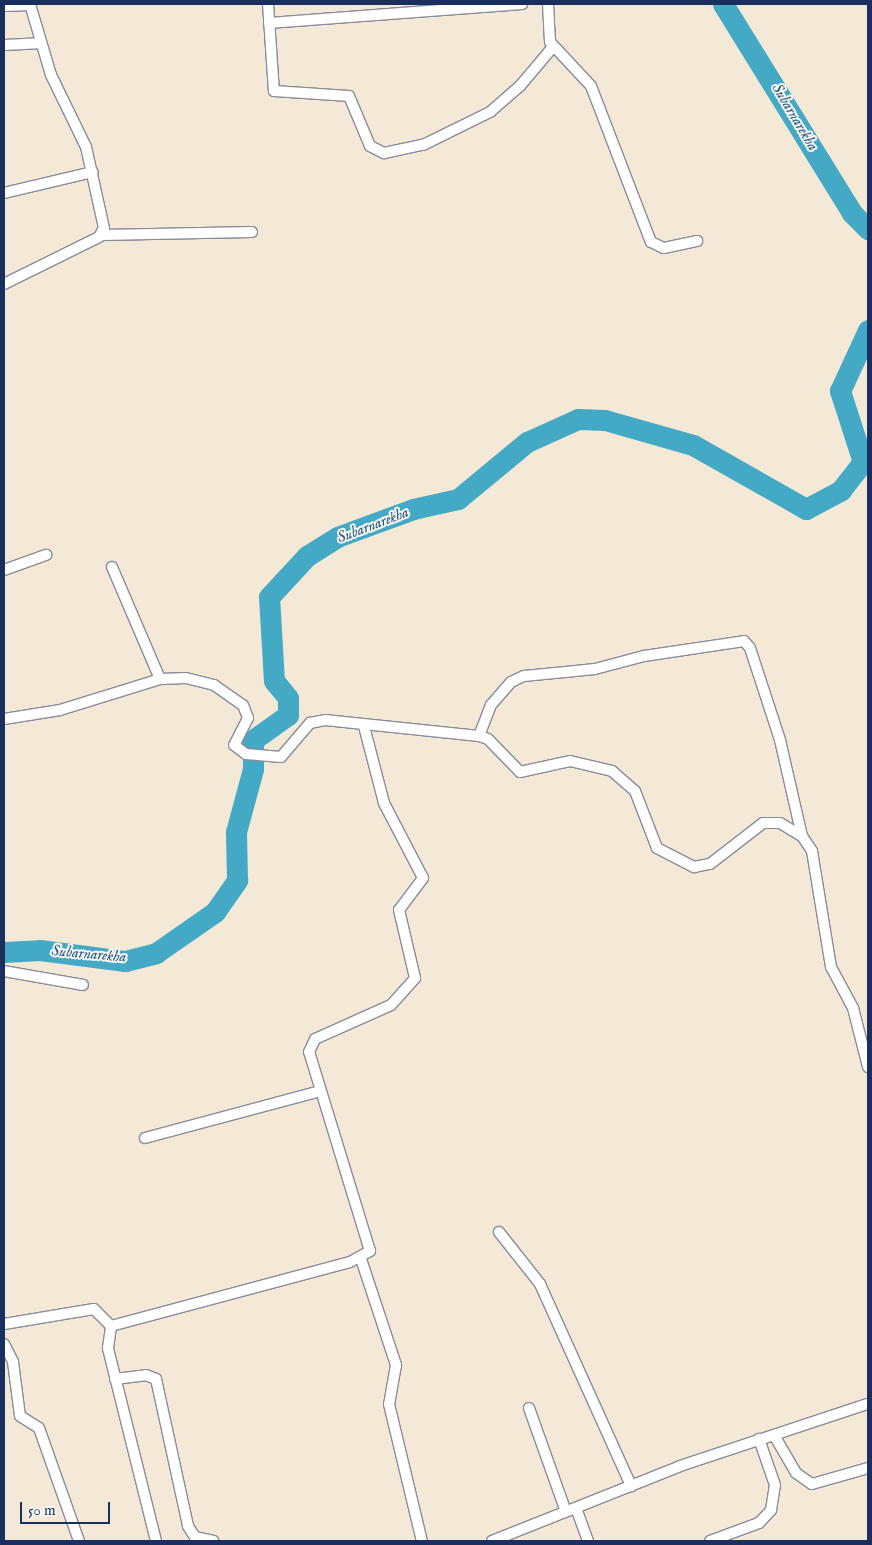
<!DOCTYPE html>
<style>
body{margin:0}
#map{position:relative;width:872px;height:1545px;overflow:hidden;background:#f4e8d7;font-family:"IM FELL English",serif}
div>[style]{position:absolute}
.river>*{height:21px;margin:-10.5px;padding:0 10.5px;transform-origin:10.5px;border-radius:10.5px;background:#44a9c4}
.roads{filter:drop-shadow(1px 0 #888c9a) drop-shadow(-1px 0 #888c9a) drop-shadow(0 1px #888c9a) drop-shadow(0 -1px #888c9a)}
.minor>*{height:10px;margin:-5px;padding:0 5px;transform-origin:5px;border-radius:5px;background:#fff}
span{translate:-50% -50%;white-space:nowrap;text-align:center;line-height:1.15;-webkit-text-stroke:4px #f6f6f2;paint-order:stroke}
.water-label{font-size:15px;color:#295a82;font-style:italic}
.frame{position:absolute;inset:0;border:5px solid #1b2f5e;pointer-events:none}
.scale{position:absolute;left:20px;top:1502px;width:90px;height:22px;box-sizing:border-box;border:2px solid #1b2f5e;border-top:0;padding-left:6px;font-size:15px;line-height:18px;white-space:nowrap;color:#1b2f5e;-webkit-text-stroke:4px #f6f6f2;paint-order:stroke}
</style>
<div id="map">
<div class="river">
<div style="left:723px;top:4px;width:246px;rotate:58.3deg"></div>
<div style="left:852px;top:213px;width:23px;rotate:45deg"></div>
<div style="left:4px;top:952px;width:36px;rotate:-3deg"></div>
<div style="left:40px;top:950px;width:86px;rotate:7.4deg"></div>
<div style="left:125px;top:961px;width:32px;rotate:-14deg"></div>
<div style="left:156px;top:953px;width:72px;rotate:-34.8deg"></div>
<div style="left:215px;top:912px;width:39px;rotate:-55deg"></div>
<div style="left:237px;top:880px;width:48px;rotate:-91.2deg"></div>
<div style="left:236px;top:832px;width:65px;rotate:-74.9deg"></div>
<div style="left:253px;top:769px;width:29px;rotate:-90deg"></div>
<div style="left:253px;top:740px;width:43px;rotate:-35.5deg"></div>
<div style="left:288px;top:715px;width:17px;rotate:-90deg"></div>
<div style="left:288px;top:698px;width:22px;rotate:-129deg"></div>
<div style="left:274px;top:681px;width:84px;rotate:-93.4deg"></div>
<div style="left:269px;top:597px;width:56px;rotate:-47.2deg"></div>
<div style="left:307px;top:556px;width:36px;rotate:-32deg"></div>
<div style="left:337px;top:537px;width:81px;rotate:-20.2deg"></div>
<div style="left:413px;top:509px;width:46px;rotate:-12.5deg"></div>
<div style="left:458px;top:499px;width:89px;rotate:-39.6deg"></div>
<div style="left:527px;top:442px;width:56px;rotate:-24.3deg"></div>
<div style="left:578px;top:419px;width:27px;rotate:2deg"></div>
<div style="left:605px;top:420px;width:91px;rotate:15.9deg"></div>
<div style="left:693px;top:445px;width:130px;rotate:29.5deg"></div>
<div style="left:806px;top:509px;width:40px;rotate:-28deg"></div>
<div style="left:841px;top:490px;width:36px;rotate:-52deg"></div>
<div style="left:863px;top:462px;width:75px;rotate:-107.9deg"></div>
<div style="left:840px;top:391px;width:67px;rotate:-65.3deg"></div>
</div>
<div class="roads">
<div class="minor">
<div style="left:268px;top:4px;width:87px;rotate:86.1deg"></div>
<div style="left:274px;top:91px;width:75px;rotate:3.8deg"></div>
<div style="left:349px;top:96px;width:54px;rotate:67.2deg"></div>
<div style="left:370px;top:146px;width:16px;rotate:27deg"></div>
<div style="left:384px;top:153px;width:40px;rotate:-12deg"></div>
<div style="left:423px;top:145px;width:75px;rotate:-26.2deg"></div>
<div style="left:490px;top:112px;width:40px;rotate:-41deg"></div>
<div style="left:520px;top:86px;width:51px;rotate:-49.8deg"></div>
<div style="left:548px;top:4px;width:38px;rotate:87deg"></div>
<div style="left:550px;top:42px;width:60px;rotate:47deg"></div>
<div style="left:591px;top:86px;width:167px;rotate:69deg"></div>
<div style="left:651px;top:242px;width:14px;rotate:25deg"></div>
<div style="left:664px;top:248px;width:34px;rotate:-12deg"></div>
<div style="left:4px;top:6px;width:26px;rotate:-2deg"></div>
<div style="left:269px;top:23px;width:254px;rotate:-4.3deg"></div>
<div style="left:4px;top:45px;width:35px;rotate:-3deg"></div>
<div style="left:4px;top:193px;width:91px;rotate:-13.3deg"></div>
<div style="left:102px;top:235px;width:150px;rotate:-1.1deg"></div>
<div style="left:4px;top:284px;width:106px;rotate:-26.3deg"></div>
<div style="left:99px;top:237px;width:10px;rotate:-61deg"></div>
<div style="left:104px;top:228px;width:83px;rotate:-102.5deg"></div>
<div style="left:86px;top:147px;width:80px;rotate:-115.9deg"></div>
<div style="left:51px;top:75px;width:74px;rotate:-106.5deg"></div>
<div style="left:112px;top:567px;width:122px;rotate:66.8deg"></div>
<div style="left:4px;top:570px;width:45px;rotate:-19.7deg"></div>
<div style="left:4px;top:719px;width:57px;rotate:-9.1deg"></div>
<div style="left:60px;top:710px;width:105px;rotate:-17.2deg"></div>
<div style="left:160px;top:679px;width:26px;rotate:-2deg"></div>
<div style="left:186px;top:678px;width:29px;rotate:14deg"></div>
<div style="left:214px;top:685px;width:35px;rotate:35deg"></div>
<div style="left:243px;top:705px;width:14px;rotate:69deg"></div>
<div style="left:248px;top:718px;width:30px;rotate:117deg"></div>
<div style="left:234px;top:745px;width:15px;rotate:37deg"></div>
<div style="left:246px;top:754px;width:35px;rotate:5deg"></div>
<div style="left:281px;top:757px;width:45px;rotate:-49.5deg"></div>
<div style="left:310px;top:723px;width:15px;rotate:-11deg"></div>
<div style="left:325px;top:720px;width:155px;rotate:5.9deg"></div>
<div style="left:479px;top:736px;width:9px;rotate:18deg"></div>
<div style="left:488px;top:739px;width:46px;rotate:45.9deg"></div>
<div style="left:520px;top:772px;width:51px;rotate:-12.4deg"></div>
<div style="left:570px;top:761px;width:43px;rotate:13.4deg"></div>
<div style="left:612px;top:771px;width:30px;rotate:41deg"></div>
<div style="left:635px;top:791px;width:61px;rotate:68.9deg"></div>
<div style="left:657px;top:848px;width:42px;rotate:27.2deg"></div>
<div style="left:694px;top:867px;width:16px;rotate:-11deg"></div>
<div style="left:710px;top:864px;width:67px;rotate:-37.7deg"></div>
<div style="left:763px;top:823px;width:17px"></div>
<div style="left:780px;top:823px;width:26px;rotate:31deg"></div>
<div style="left:802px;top:836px;width:18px;rotate:56deg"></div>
<div style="left:812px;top:851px;width:118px;rotate:80.7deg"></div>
<div style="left:831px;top:967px;width:47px;rotate:61.8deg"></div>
<div style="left:853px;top:1008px;width:61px;rotate:75.7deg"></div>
<div style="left:479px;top:736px;width:33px;rotate:-69deg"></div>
<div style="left:491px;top:705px;width:30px;rotate:-49deg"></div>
<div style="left:511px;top:682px;width:14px;rotate:-25deg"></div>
<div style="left:524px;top:676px;width:71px;rotate:-5.6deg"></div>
<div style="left:595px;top:669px;width:51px;rotate:-14.9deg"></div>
<div style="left:644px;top:656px;width:101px;rotate:-8.5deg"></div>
<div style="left:744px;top:641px;width:9px;rotate:49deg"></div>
<div style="left:750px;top:648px;width:97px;rotate:71.9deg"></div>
<div style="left:780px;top:740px;width:98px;rotate:77.1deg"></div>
<div style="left:4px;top:971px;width:80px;rotate:10deg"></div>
<div style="left:145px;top:1138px;width:181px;rotate:-15deg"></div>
<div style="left:499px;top:1232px;width:66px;rotate:51.7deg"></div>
<div style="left:540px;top:1284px;width:222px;rotate:65.7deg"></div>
<div style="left:361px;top:1259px;width:112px;rotate:71.7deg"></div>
<div style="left:396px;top:1365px;width:40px;rotate:100deg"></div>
<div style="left:389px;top:1404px;width:141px;rotate:76.5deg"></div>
<div style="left:4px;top:1324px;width:91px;rotate:-9.5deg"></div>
<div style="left:94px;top:1309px;width:24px;rotate:45deg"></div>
<div style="left:4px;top:1344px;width:20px;rotate:63deg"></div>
<div style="left:13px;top:1362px;width:54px;rotate:82.6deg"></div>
<div style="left:20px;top:1416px;width:22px;rotate:32deg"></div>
<div style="left:39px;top:1428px;width:120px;rotate:70.5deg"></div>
<div style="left:115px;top:1379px;width:31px;rotate:-7deg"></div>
<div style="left:146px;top:1375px;width:11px;rotate:22deg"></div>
<div style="left:156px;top:1379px;width:150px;rotate:77.7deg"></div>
<div style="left:188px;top:1526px;width:13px;rotate:58deg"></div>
<div style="left:195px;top:1537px;width:19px;rotate:12deg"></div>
<div style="left:529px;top:1408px;width:110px;rotate:70.4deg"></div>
<div style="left:774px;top:1435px;width:44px;rotate:59.9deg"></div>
<div style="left:796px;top:1473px;width:19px;rotate:35deg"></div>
<div style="left:812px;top:1484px;width:58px;rotate:-15.9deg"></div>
<div style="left:576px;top:1508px;width:35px;rotate:70deg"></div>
<div style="left:156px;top:1541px;width:199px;rotate:-104deg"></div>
<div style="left:108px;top:1348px;width:22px;rotate:-82deg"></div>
<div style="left:111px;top:1326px;width:247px;rotate:-15deg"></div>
<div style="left:350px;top:1262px;width:23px;rotate:-29deg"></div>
<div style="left:370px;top:1251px;width:208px;rotate:-107deg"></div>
<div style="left:309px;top:1052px;width:14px;rotate:-65deg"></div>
<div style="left:315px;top:1039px;width:83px;rotate:-24.1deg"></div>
<div style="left:391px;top:1005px;width:36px;rotate:-48deg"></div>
<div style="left:415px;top:978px;width:70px;rotate:-103.2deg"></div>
<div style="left:399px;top:910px;width:40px;rotate:-53deg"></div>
<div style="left:423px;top:878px;width:85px;rotate:-117.5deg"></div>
<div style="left:384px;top:803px;width:80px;rotate:-104.6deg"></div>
<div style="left:492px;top:1541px;width:202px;rotate:-21.7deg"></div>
<div style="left:680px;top:1466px;width:198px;rotate:-18.3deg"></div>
<div style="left:710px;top:1541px;width:52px;rotate:-20.2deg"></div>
<div style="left:759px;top:1523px;width:18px;rotate:-47deg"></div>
<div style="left:771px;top:1510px;width:25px;rotate:-81deg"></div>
<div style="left:775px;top:1485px;width:49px;rotate:-109.2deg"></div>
</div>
</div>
<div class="water-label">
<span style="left:795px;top:117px;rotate:59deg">Subarnarekha</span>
<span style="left:373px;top:525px;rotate:-21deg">Subarnarekha</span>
<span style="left:89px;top:954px;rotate:5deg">Subarnarekha</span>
</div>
<div class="frame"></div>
<div class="scale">50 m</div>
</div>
